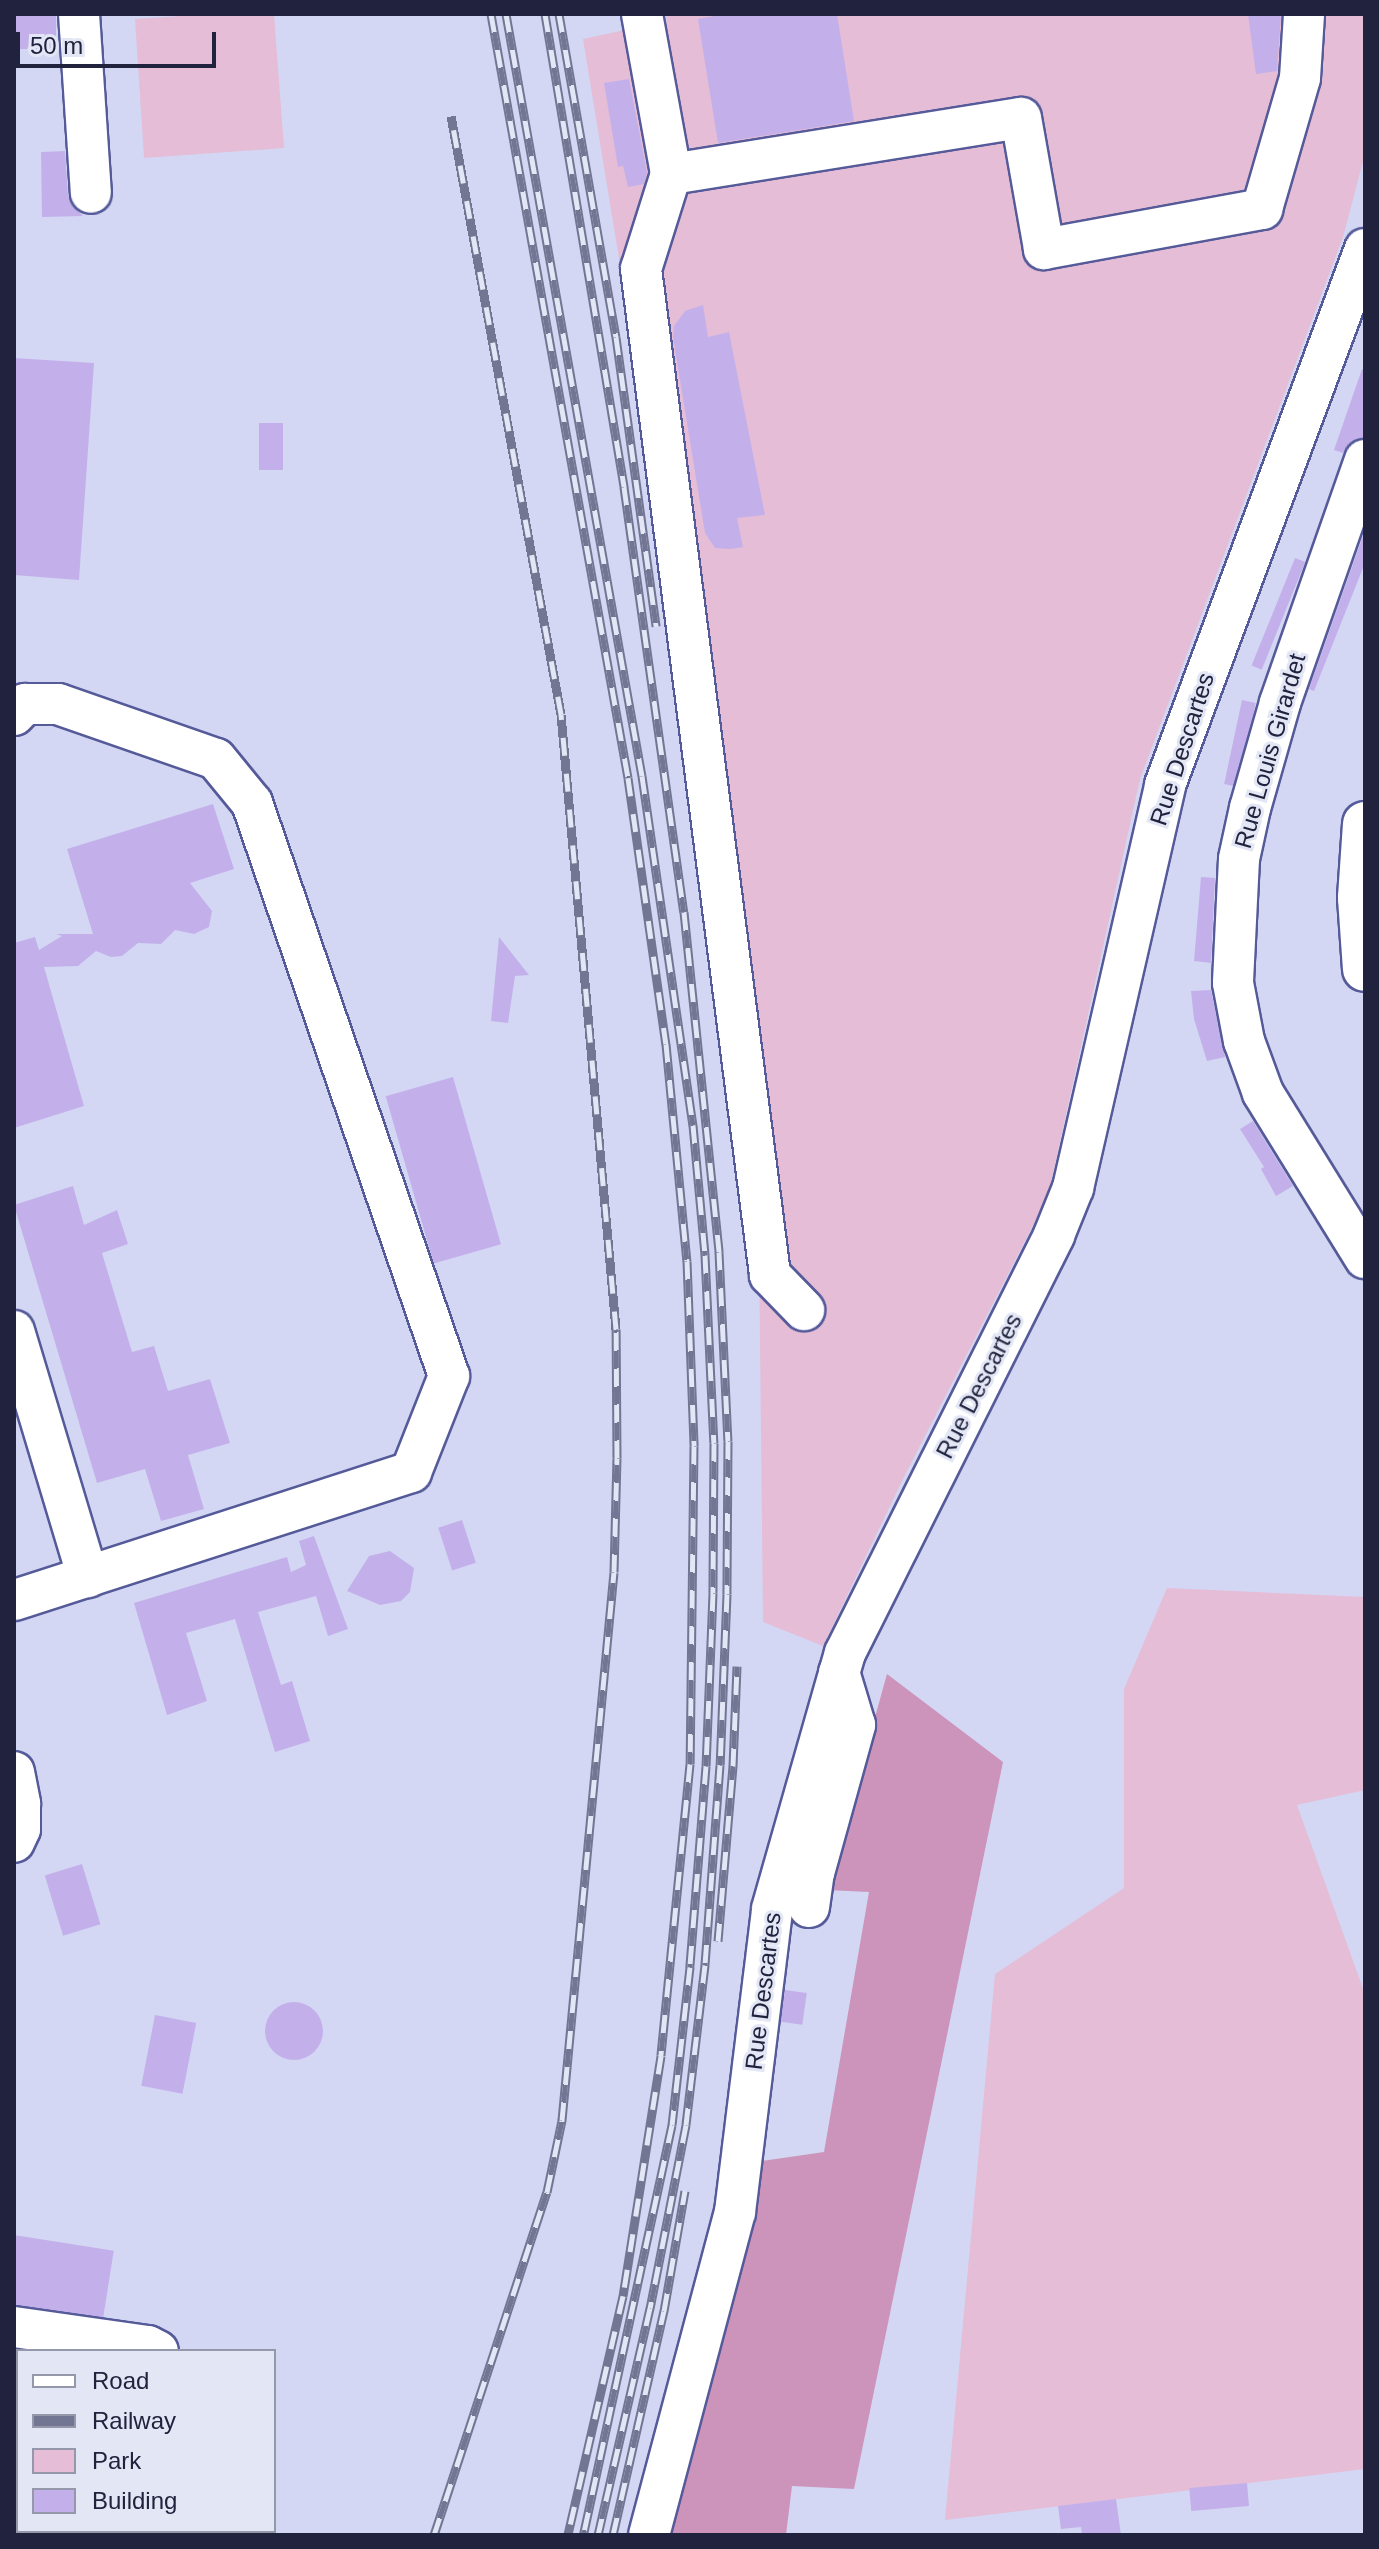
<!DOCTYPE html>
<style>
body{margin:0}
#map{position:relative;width:1379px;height:2549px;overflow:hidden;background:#d3d7f4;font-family:Helvetica,sans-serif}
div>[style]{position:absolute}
.green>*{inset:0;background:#e5bdd7}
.forest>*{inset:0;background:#cc94ba}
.building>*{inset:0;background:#c3b0eb;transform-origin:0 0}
.round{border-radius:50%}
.roads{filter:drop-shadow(2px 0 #555a99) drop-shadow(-2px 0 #555a99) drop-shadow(0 2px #555a99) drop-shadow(0 -2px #555a99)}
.minor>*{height:40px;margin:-20px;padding:0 20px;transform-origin:20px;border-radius:20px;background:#fff}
.major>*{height:44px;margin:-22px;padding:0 22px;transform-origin:22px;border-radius:22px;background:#fff}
.rail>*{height:9px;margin-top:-4.5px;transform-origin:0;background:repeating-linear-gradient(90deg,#e3e6f4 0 18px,#737692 0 36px);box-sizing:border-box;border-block:2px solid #737692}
span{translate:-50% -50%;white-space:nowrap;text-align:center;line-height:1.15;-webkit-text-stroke:6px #e3e6f4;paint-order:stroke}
.street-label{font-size:24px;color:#21233e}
.frame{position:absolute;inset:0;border:16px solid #21233e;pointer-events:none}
.legend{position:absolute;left:16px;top:2349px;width:260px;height:184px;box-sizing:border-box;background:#e3e6f4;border:2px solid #9598ab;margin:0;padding:10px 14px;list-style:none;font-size:24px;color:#21233e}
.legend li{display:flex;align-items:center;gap:16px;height:40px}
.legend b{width:40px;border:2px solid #9598ab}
.scale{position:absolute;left:16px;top:32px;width:200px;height:36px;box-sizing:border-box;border:4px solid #21233e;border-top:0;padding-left:10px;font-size:24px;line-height:28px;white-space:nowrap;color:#21233e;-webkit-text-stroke:6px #e3e6f4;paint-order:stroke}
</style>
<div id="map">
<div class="green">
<div style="clip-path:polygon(212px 14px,274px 14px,284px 148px,144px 158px,135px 19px)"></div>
<div style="clip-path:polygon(666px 14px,1365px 14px,1365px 154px,1343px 237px,1140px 779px,1048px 1196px,902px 1481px,823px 1646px,763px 1622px,759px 1246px,705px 783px,583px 39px,667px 21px)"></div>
<div style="clip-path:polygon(1167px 1588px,1365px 1597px,1365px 1790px,1297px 1805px,1365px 1994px,1365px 2469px,945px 2520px,995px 1974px,1124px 1888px,1124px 1689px)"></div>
</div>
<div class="forest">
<div style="clip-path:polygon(887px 1674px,1003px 1762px,854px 2489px,792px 2486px,786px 2535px,660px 2535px,755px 2162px,824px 2152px,869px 1892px,827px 1890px)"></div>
</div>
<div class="building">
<div style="left:14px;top:14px;width:42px;height:35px"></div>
<div style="clip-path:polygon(725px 14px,837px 14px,854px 121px,718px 143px,698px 19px)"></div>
<div style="clip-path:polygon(1248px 14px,1281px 14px,1277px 71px,1256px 74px)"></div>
<div style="clip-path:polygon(629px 79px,647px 172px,644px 184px,628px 187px,623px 166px,618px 167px,604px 83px)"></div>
<div style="clip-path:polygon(65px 151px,68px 195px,72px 206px,83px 216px,42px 217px,41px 152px)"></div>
<div style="clip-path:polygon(703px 305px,708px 337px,729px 332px,765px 515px,737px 518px,743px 547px,730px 549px,715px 548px,705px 533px,673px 337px,674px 326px,685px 311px)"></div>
<div style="clip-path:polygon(14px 358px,94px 363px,79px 580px,14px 575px)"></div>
<div style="clip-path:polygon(1362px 369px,1365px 370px,1365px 438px,1351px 442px,1343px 453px,1334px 450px)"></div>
<div style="left:259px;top:423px;width:24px;height:47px"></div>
<div style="clip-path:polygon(1365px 530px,1365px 563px,1314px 691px,1309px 689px)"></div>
<div style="left:1295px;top:558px;width:11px;height:116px;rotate:22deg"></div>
<div style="left:1242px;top:700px;width:14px;height:86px;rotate:12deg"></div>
<div style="clip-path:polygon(213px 804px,234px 869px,190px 883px,212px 911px,209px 927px,194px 934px,175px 930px,161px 944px,138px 943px,122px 956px,111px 957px,96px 951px,78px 966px,44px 967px,84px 1106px,14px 1128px,14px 943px,35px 937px,39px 950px,62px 936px,56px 934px,93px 934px,67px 849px)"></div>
<div style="clip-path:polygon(1201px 877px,1215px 878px,1211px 963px,1194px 961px)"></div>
<div style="clip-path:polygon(499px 937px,529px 975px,515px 976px,508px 1023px,491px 1021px)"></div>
<div style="clip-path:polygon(1211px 990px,1225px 1057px,1207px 1061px,1194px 1019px,1191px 991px)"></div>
<div style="left:453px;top:1077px;width:174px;height:70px;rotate:74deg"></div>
<div style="clip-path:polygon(1253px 1121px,1293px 1186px,1276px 1196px,1261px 1169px,1264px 1167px,1240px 1129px)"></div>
<div style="clip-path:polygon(73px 1186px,84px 1225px,117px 1210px,128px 1244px,102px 1253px,132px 1352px,154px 1346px,168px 1391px,210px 1379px,230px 1443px,188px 1455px,204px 1509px,161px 1521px,145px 1469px,97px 1483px,14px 1205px)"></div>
<div style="left:462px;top:1520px;width:45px;height:25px;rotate:72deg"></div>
<div style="clip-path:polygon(314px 1536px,348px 1629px,328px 1636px,316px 1596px,258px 1612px,281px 1685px,292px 1681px,310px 1741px,275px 1752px,235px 1619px,186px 1633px,207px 1701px,167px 1715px,134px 1603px,287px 1557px,291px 1572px,306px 1565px,299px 1541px)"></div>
<div style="clip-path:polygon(390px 1551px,414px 1568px,410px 1592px,401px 1601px,380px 1605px,347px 1591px,369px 1556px)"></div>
<div style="left:82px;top:1864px;width:63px;height:39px;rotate:73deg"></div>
<div style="left:785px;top:1990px;width:22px;height:32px;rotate:8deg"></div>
<div class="round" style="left:265px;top:2002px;width:58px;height:58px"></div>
<div style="left:155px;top:2015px;width:42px;height:72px;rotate:11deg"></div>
<div style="left:14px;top:2235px;width:101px;height:70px;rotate:9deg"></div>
<div style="left:1247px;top:2483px;width:23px;height:58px;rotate:85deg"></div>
<div style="clip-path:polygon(1116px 2499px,1121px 2535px,1082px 2535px,1081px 2527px,1061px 2529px,1058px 2506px)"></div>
</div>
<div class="roads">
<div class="minor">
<div style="left:79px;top:14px;width:179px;rotate:86.2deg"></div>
<div style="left:642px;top:14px;width:163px;rotate:79.7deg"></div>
<div style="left:671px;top:174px;width:100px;rotate:107.5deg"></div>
<div style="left:641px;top:269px;width:1014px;rotate:82.69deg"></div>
<div style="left:770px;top:1275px;width:49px;rotate:45.8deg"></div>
<div style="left:671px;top:174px;width:354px;rotate:-9.1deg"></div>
<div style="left:1021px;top:118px;width:133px;rotate:80deg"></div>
<div style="left:1044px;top:249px;width:222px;rotate:-10.4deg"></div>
<div style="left:1262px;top:209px;width:136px;rotate:-73.8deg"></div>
<div style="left:1300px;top:78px;width:64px;rotate:-86.4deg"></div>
<div style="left:1365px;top:460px;width:257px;rotate:109.3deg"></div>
<div style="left:1280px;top:703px;width:109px;rotate:105.9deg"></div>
<div style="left:1250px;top:808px;width:52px;rotate:102.2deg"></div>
<div style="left:1239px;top:859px;width:124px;rotate:92.8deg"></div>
<div style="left:1233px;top:983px;width:59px;rotate:79.3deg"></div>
<div style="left:1244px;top:1041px;width:55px;rotate:69.9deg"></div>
<div style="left:1263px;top:1093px;width:194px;rotate:58.3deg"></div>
<div style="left:14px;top:715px;width:16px;rotate:-45deg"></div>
<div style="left:25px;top:704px;width:33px"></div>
<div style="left:58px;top:704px;width:167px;rotate:19.2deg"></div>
<div style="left:216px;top:759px;width:57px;rotate:50.7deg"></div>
<div style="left:252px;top:803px;width:606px;rotate:71.03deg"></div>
<div style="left:449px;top:1376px;width:103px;rotate:111.6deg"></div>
<div style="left:411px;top:1472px;width:417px;rotate:162.1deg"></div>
<div style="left:14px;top:1331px;width:257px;rotate:73.3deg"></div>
<div style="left:14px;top:1772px;width:33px;rotate:79deg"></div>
<div style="left:20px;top:1804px;width:25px;rotate:90deg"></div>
<div style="left:20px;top:1829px;width:14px;rotate:115deg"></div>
<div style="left:809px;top:1907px;width:34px;rotate:-82deg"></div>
<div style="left:814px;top:1873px;width:154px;rotate:-74.5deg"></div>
<div style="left:855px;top:1725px;width:55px;rotate:-106.8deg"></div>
<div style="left:14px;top:2327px;width:135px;rotate:8.1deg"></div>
<div style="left:148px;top:2346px;width:11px;rotate:27deg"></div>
<div style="left:146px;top:2535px;width:6px;rotate:-45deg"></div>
<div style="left:649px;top:2535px;width:334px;rotate:-75.1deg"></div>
<div style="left:735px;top:2212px;width:305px;rotate:-83deg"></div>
<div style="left:772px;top:1909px;width:266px;rotate:-74.1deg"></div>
<div style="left:845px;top:1653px;width:467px;rotate:-63.4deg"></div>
<div style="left:1054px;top:1235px;width:51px;rotate:-68deg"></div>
<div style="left:1073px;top:1188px;width:413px;rotate:-77.1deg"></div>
<div style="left:1165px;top:785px;width:572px;rotate:-69.54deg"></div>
</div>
<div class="major">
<div style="left:1365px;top:824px;width:74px;rotate:93.9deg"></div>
<div style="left:1360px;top:898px;width:71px;rotate:86deg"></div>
</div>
</div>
<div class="rail">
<div style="left:491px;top:14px;width:776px;rotate:79.83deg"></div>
<div style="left:628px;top:778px;width:269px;rotate:81.9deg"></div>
<div style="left:666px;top:1044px;width:218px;rotate:84.5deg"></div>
<div style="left:687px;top:1261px;width:185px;rotate:87.8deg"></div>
<div style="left:694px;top:1446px;width:318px;rotate:90.7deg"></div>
<div style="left:690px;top:1764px;width:293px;rotate:95.7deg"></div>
<div style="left:661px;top:2056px;width:243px;rotate:99deg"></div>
<div style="left:623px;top:2296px;width:245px;rotate:103deg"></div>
<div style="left:506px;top:14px;width:774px;rotate:79.88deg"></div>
<div style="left:642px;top:776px;width:353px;rotate:81.7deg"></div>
<div style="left:693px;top:1125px;width:131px;rotate:84.7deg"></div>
<div style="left:705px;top:1255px;width:188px;rotate:87.3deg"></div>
<div style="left:714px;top:1443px;width:150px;rotate:90.4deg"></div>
<div style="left:713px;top:1593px;width:173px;rotate:92.3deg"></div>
<div style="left:706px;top:1766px;width:202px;rotate:94.6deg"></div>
<div style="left:690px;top:1967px;width:159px;rotate:96.5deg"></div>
<div style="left:672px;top:2125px;width:420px;rotate:102.2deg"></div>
<div style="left:545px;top:14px;width:480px;rotate:80.5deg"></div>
<div style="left:624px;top:487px;width:429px;rotate:82deg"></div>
<div style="left:684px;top:912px;width:342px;rotate:84.1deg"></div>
<div style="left:719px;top:1252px;width:189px;rotate:87.3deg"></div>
<div style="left:728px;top:1441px;width:153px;rotate:90.4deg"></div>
<div style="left:727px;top:1594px;width:171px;rotate:92.3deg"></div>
<div style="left:720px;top:1765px;width:201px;rotate:94.3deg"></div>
<div style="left:705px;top:1965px;width:161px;rotate:96.8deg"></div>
<div style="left:686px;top:2125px;width:187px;rotate:101.1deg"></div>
<div style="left:650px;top:2308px;width:233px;rotate:102.9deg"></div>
<div style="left:559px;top:14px;width:328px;rotate:80deg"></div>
<div style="left:616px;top:337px;width:292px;rotate:82.1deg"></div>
<div style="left:718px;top:1941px;width:176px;rotate:-85.1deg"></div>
<div style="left:733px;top:1766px;width:100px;rotate:-87.7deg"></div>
<div style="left:434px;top:2535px;width:361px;rotate:-71.8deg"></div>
<div style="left:547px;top:2192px;width:74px;rotate:-78.2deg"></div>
<div style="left:562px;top:2120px;width:550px;rotate:-84.58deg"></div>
<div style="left:614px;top:1572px;width:114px;rotate:-88.5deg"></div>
<div style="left:617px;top:1458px;width:129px;rotate:-90.4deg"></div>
<div style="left:616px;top:1329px;width:617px;rotate:-95.11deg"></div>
<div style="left:561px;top:714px;width:608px;rotate:-100.42deg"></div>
<div style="left:613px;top:2535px;width:230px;rotate:-77.2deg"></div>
<div style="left:664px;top:2311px;width:122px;rotate:-80.1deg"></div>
</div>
<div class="street-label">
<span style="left:1182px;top:749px;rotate:-72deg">Rue Descartes</span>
<span style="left:1270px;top:751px;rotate:-74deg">Rue Louis Girardet</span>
<span style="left:979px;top:1386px;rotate:-63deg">Rue Descartes</span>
<span style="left:763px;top:1991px;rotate:-83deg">Rue Descartes</span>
</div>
<div class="frame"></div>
<ul class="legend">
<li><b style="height:10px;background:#fff"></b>Road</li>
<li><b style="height:10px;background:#737692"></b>Railway</li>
<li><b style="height:22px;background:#e5bdd7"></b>Park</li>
<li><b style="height:22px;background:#c3b0eb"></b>Building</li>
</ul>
<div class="scale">50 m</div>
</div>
